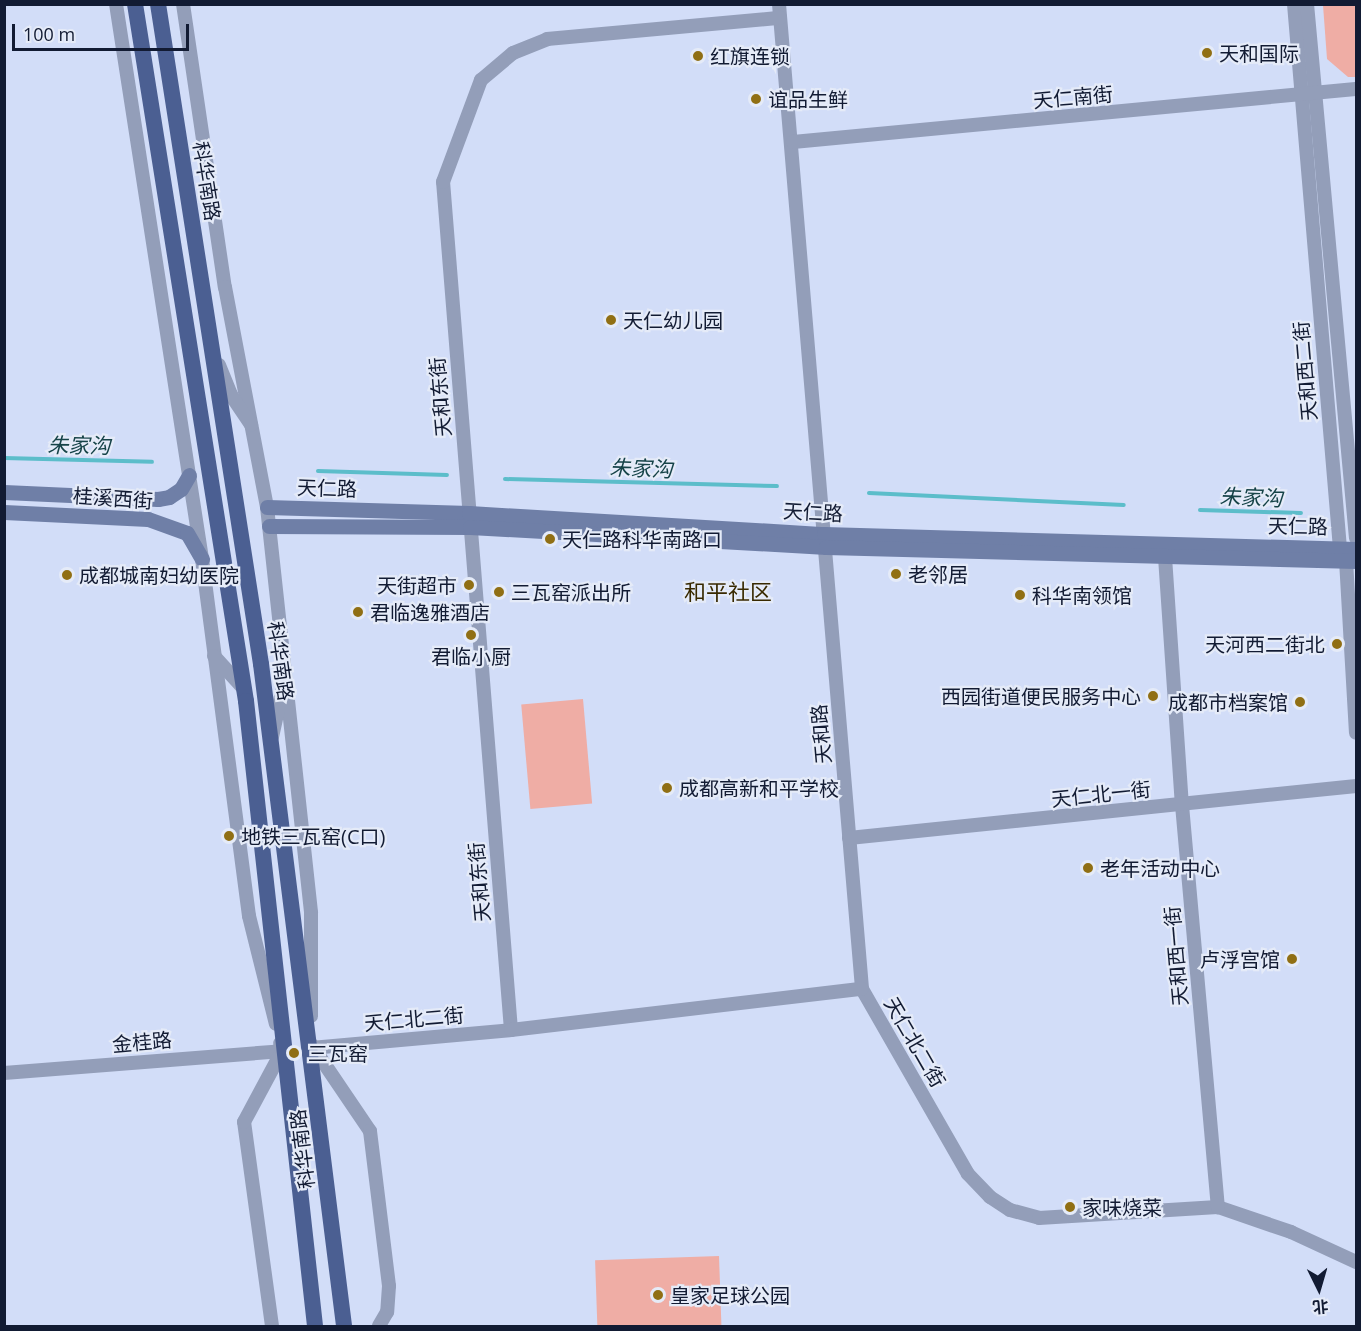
<!DOCTYPE html>
<meta charset="utf-8">
<style>
body{margin:0}
#map{position:relative;width:1361px;height:1331px;overflow:hidden;background:#d2ddf8;font-family:"Open Sans","Noto Sans SC",sans-serif}
div>[style]{position:absolute}
.green>*{inset:0;background:#efada5;transform-origin:0 0}
.stream>*{height:4px;margin:-2px;padding:0 2px;transform-origin:2px;border-radius:2px;background:#5cbdca}
.tertiary>*{height:14px;margin:-7px;padding:0 7px;transform-origin:7px;border-radius:7px;background:#939eb9}
.secondary>*{height:15px;margin:-7.5px;padding:0 7.5px;transform-origin:7.5px;border-radius:7.5px;background:#6f7fa7}
.trunk>*{height:16px;margin:-8px;padding:0 8px;transform-origin:8px;border-radius:8px;background:#4b5f92}
.dots>*{width:16px;height:16px;translate:-50% -50%;box-sizing:border-box;border:3px solid #e5ebf8;border-radius:50%}
span{translate:-50% -50%;white-space:nowrap;text-align:center;line-height:1.15;-webkit-text-stroke:4.5px #e5ebf8;paint-order:stroke}
.poi-label{font-size:20px;color:#121b33}
.left{translate:0 -50%;text-align:left}
.right{translate:-100% -50%;text-align:right}
.street-label{font-size:20px;color:#121b33}
.water-label{font-size:21px;color:#164348;font-style:italic}
.quarter-label{font-size:22px;color:#382900}
.frame{position:absolute;inset:0;border:6px solid #121b33;pointer-events:none}
.north{position:absolute;left:1289px;top:1259px;width:60px;height:60px;-webkit-text-stroke:4px #e5ebf8;paint-order:stroke;rotate:175deg;font-size:16px;font-weight:700;line-height:24px;text-align:center;color:#121b33}
.north::after{content:'';display:block;margin:auto;width:21px;height:27px;background:#121b33;clip-path:polygon(50% 0,100% 100%,50% 72%,0 100%)}
.scale{position:absolute;left:12px;top:24px;width:177px;height:27px;box-sizing:border-box;border:3px solid #121b33;border-top:0;padding-left:8px;font-size:18px;line-height:21px;white-space:nowrap;color:#121b33;-webkit-text-stroke:4px #e5ebf8;paint-order:stroke}
</style>
<div id="map">
<div class="green">
<div style="clip-path:polygon(1323px 5px,1356px 5px,1356px 77px,1348px 77px,1327px 59px)"></div>
<div style="left:583px;top:699px;width:105px;height:62px;rotate:85deg"></div>
<div style="left:719px;top:1256px;width:70px;height:124px;rotate:88deg"></div>
</div>
<div class="stream">
<div style="left:4px;top:458px;width:148px;rotate:1.5deg"></div>
<div style="left:318px;top:471px;width:129px;rotate:1.8deg"></div>
<div style="left:505px;top:479px;width:272px;rotate:1.5deg"></div>
<div style="left:869px;top:493px;width:255px;rotate:2.7deg"></div>
<div style="left:1200px;top:510px;width:101px;rotate:1.7deg"></div>
</div>
<div class="tertiary">
<div style="left:116px;top:4px;width:562px;rotate:81.19deg"></div>
<div style="left:202px;top:559px;width:360px;rotate:82.5deg"></div>
<div style="left:249px;top:916px;width:111px;rotate:76deg"></div>
<div style="left:183px;top:4px;width:286px;rotate:81.6deg"></div>
<div style="left:225px;top:287px;width:224px;rotate:79.2deg"></div>
<div style="left:267px;top:507px;width:408px;rotate:83.8deg"></div>
<div style="left:311px;top:913px;width:103px;rotate:90deg"></div>
<div style="left:779px;top:4px;width:988px;rotate:85.18deg"></div>
<div style="left:862px;top:989px;width:213px;rotate:60.2deg"></div>
<div style="left:968px;top:1174px;width:32px;rotate:46deg"></div>
<div style="left:990px;top:1197px;width:24px;rotate:33deg"></div>
<div style="left:1010px;top:1210px;width:30px;rotate:15deg"></div>
<div style="left:1039px;top:1218px;width:179px;rotate:-3.5deg"></div>
<div style="left:1218px;top:1207px;width:77px;rotate:18.9deg"></div>
<div style="left:1291px;top:1232px;width:72px;rotate:24.8deg"></div>
<div style="left:1294px;top:4px;width:546px;rotate:85.17deg"></div>
<div style="left:1340px;top:548px;width:13px;rotate:63deg"></div>
<div style="left:1346px;top:560px;width:173px;rotate:86.7deg"></div>
<div style="left:1307px;top:4px;width:536px;rotate:84.76deg"></div>
<div style="left:793px;top:142px;width:565px;rotate:-5.38deg"></div>
<div style="left:219px;top:365px;width:32px;rotate:68deg"></div>
<div style="left:231px;top:395px;width:36px;rotate:56deg"></div>
<div style="left:1165px;top:557px;width:249px;rotate:86.1deg"></div>
<div style="left:1182px;top:805px;width:404px;rotate:84.9deg"></div>
<div style="left:214px;top:656px;width:45px;rotate:47.7deg"></div>
<div style="left:272px;top:737px;width:55px;rotate:-77.5deg"></div>
<div style="left:849px;top:838px;width:510px;rotate:-5.86deg"></div>
<div style="left:511px;top:1030px;width:851px;rotate:-94.58deg"></div>
<div style="left:443px;top:182px;width:109px;rotate:-69.6deg"></div>
<div style="left:481px;top:80px;width:42px;rotate:-40.2deg"></div>
<div style="left:513px;top:53px;width:37px;rotate:-22deg"></div>
<div style="left:547px;top:39px;width:234px;rotate:-5.2deg"></div>
<div style="left:311px;top:1044px;width:105px;rotate:55.9deg"></div>
<div style="left:370px;top:1131px;width:156px;rotate:83deg"></div>
<div style="left:389px;top:1286px;width:26px;rotate:94deg"></div>
<div style="left:387px;top:1312px;width:16px;rotate:120deg"></div>
<div style="left:311px;top:1048px;width:201px;rotate:-5.1deg"></div>
<div style="left:511px;top:1030px;width:353px;rotate:-6.7deg"></div>
<div style="left:4px;top:1073px;width:279px;rotate:-4.5deg"></div>
<div style="left:272px;top:1326px;width:206px;rotate:-97.8deg"></div>
<div style="left:244px;top:1122px;width:81px;rotate:-61.8deg"></div>
<div style="left:282px;top:1051px;width:8px;rotate:-104deg"></div>
</div>
<div class="secondary">
<div style="left:4px;top:492px;width:154px;rotate:2.6deg"></div>
<div style="left:158px;top:499px;width:11px;rotate:-10deg"></div>
<div style="left:169px;top:497px;width:14px;rotate:-34deg"></div>
<div style="left:181px;top:489px;width:16px;rotate:-60deg"></div>
<div style="left:267px;top:507px;width:202px;rotate:1.7deg"></div>
<div style="left:469px;top:513px;width:356px;rotate:3.4deg"></div>
<div style="left:824px;top:534px;width:532px;rotate:1.62deg"></div>
<div style="left:4px;top:512px;width:144px;rotate:2.8deg"></div>
<div style="left:148px;top:519px;width:41px;rotate:19.7deg"></div>
<div style="left:187px;top:533px;width:30px;rotate:60deg"></div>
<div style="left:269px;top:526px;width:201px;rotate:0.3deg"></div>
<div style="left:470px;top:527px;width:357px;rotate:3.2deg"></div>
<div style="left:826px;top:547px;width:530px;rotate:1.51deg"></div>
</div>
<div class="trunk">
<div style="left:135px;top:4px;width:706px;rotate:80.95deg"></div>
<div style="left:246px;top:701px;width:629px;rotate:83.7deg"></div>
<div style="left:158px;top:4px;width:668px;rotate:81.13deg"></div>
<div style="left:261px;top:664px;width:667px;rotate:82.85deg"></div>
</div>
<div class="dots">
<div style="left:1207px;top:53px;background:#906f14"></div>
<div style="left:698px;top:56px;background:#906f14"></div>
<div style="left:756px;top:99px;background:#906f14"></div>
<div style="left:611px;top:320px;background:#906f14"></div>
<div style="left:550px;top:539px;background:#906f14"></div>
<div style="left:896px;top:574px;background:#906f14"></div>
<div style="left:67px;top:575px;background:#906f14"></div>
<div style="left:469px;top:585px;background:#906f14"></div>
<div style="left:499px;top:592px;background:#906f14"></div>
<div style="left:1020px;top:595px;background:#906f14"></div>
<div style="left:358px;top:612px;background:#906f14"></div>
<div style="left:471px;top:635px;background:#906f14"></div>
<div style="left:1337px;top:644px;background:#906f14"></div>
<div style="left:1153px;top:696px;background:#906f14"></div>
<div style="left:1300px;top:702px;background:#906f14"></div>
<div style="left:667px;top:788px;background:#906f14"></div>
<div style="left:229px;top:836px;background:#906f14"></div>
<div style="left:1088px;top:868px;background:#906f14"></div>
<div style="left:1292px;top:959px;background:#906f14"></div>
<div style="left:294px;top:1053px;background:#906f14"></div>
<div style="left:1070px;top:1207px;background:#906f14"></div>
<div style="left:658px;top:1295px;background:#906f14"></div>
</div>
<div class="poi-label">
<span class="left" style="left:1219px;top:53px">天和国际</span>
<span class="left" style="left:710px;top:56px">红旗连锁</span>
<span class="left" style="left:768px;top:99px">谊品生鲜</span>
<span class="left" style="left:623px;top:320px">天仁幼儿园</span>
<span class="left" style="left:562px;top:539px">天仁路科华南路口</span>
<span class="left" style="left:908px;top:574px">老邻居</span>
<span class="left" style="left:79px;top:575px">成都城南妇幼医院</span>
<span class="right" style="left:457px;top:585px">天街超市</span>
<span class="left" style="left:511px;top:592px">三瓦窑派出所</span>
<span class="left" style="left:1032px;top:595px">科华南领馆</span>
<span class="left" style="left:370px;top:612px">君临逸雅酒店</span>
<span class="right" style="left:1325px;top:644px">天河西二街北</span>
<span style="left:471px;top:656px">君临小厨</span>
<span class="right" style="left:1141px;top:696px">西园街道便民服务中心</span>
<span class="right" style="left:1288px;top:702px">成都市档案馆</span>
<span class="left" style="left:679px;top:788px">成都高新和平学校</span>
<span class="left" style="left:241px;top:836px">地铁三瓦窑(C口)</span>
<span class="left" style="left:1100px;top:868px">老年活动中心</span>
<span class="right" style="left:1280px;top:959px">卢浮宫馆</span>
<span class="left" style="left:308px;top:1053px">三瓦窑</span>
<span class="left" style="left:1082px;top:1207px">家味烧菜</span>
<span class="left" style="left:670px;top:1295px">皇家足球公园</span>
</div>
<div class="street-label">
<span style="left:1073px;top:97px;rotate:-5deg">天仁南街</span>
<span style="left:207px;top:181px;rotate:81deg">科华南路</span>
<span style="left:1305px;top:371px;rotate:-95deg">天和西二街</span>
<span style="left:440px;top:397px;rotate:-95deg">天和东街</span>
<span style="left:327px;top:488px;rotate:2deg">天仁路</span>
<span style="left:113px;top:498px;rotate:4deg">桂溪西街</span>
<span style="left:813px;top:512px;rotate:3deg">天仁路</span>
<span style="left:1298px;top:526px;rotate:1deg">天仁路</span>
<span style="left:281px;top:661px;rotate:82deg">科华南路</span>
<span style="left:821px;top:734px;rotate:-95deg">天和路</span>
<span style="left:1101px;top:794px;rotate:-6deg">天仁北一街</span>
<span style="left:479px;top:882px;rotate:-95deg">天和东街</span>
<span style="left:1176px;top:956px;rotate:-95deg">天和西一街</span>
<span style="left:414px;top:1019px;rotate:-5deg">天仁北二街</span>
<span style="left:142px;top:1042px;rotate:-5deg">金桂路</span>
<span style="left:915px;top:1042px;rotate:60deg">天仁北二街</span>
<span style="left:302px;top:1149px;rotate:-97deg">科华南路</span>
</div>
<div class="water-label">
<span style="left:79px;top:445px;rotate:1deg">朱家沟</span>
<span style="left:641px;top:468px;rotate:2deg">朱家沟</span>
<span style="left:1251px;top:497px;rotate:2deg">朱家沟</span>
</div>
<div class="quarter-label">
<span style="left:728px;top:592px">和平社区</span>
</div>
<div class="frame"></div>
<div class="north">北</div>
<div class="scale">100 m</div>
</div>
